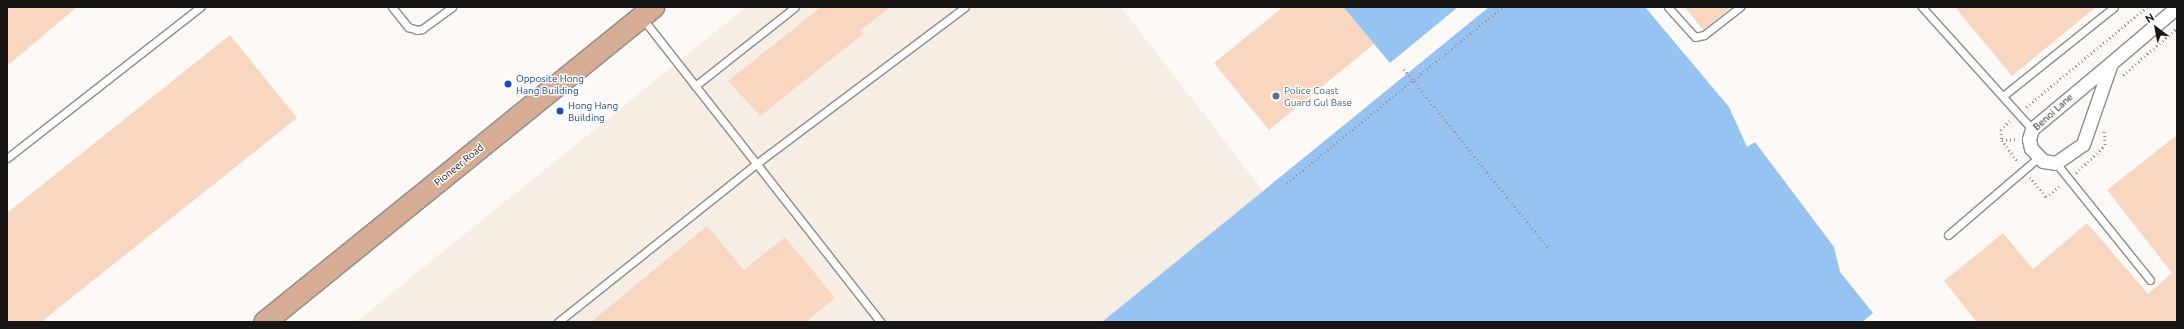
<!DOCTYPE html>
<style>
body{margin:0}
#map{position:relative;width:2184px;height:329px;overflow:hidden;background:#fcf9f6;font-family:Ubuntu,sans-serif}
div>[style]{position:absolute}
.built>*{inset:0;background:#f6ede4}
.water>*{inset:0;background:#96c3f2}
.building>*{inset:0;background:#f8d6bf}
.path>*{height:2.5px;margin-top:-1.25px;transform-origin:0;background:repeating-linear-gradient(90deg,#989593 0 1px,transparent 0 4px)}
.roads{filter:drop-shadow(1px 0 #8f8c89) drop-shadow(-1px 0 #8f8c89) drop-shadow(0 1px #8f8c89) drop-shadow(0 -1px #8f8c89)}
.lane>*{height:7px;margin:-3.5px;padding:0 3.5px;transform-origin:3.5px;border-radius:3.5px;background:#fff}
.street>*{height:13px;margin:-6.5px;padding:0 6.5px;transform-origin:6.5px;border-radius:6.5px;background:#fff}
.primary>*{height:21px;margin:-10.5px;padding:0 10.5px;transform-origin:10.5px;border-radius:10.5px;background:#d7ac95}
.dots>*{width:11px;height:11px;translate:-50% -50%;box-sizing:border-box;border:2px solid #fff;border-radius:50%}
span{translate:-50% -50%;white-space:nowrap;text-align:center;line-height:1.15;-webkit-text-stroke:3px #fff;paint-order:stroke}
.transit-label{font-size:10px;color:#164399}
.left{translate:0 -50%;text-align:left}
.service-label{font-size:10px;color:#4e5e75}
.street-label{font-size:10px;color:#171615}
.frame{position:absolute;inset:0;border:8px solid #171615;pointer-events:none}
.north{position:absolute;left:2136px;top:8px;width:40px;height:40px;-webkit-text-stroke:3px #fff;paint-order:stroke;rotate:328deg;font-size:11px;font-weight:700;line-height:16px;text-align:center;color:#171615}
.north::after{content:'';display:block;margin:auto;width:14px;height:18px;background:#171615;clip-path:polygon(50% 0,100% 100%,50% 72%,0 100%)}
</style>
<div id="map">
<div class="built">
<div style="clip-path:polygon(746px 7px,1121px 7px,1263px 191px,1102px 322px,356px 322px)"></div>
</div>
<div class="water">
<div style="clip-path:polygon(1343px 7px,1458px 7px,1390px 63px)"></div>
<div style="clip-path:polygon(1489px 7px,1645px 7px,1729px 107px,1747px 147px,1755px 142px,1834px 247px,1840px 272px,1873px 313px,1862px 322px,1102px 322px)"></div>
</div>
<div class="building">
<div style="clip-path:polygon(7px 7px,77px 7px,7px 66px)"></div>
<div style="clip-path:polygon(821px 7px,890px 7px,860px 31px,863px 34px,760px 116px,728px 81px)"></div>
<div style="clip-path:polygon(1283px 7px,1343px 7px,1374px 44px,1269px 130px,1214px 63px)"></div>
<div style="clip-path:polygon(1685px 7px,1732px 7px,1703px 30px)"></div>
<div style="clip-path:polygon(1955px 7px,2096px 7px,2012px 76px)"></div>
<div style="clip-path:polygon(230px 35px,297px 118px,41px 322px,7px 322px,7px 213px)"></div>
<div style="clip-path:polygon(2177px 135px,2177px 322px,1977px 322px,1944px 281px,2003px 233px,2033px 269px,2087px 223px,2148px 294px,2172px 273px,2107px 190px)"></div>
<div style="clip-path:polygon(707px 226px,744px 270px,785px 237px,835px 298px,806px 322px,591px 322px)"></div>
</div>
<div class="path">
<div style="left:1404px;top:69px;width:231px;rotate:51.1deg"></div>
<div style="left:2123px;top:75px;width:72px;rotate:-41deg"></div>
<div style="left:2026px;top:107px;width:157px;rotate:-39.6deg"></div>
<div style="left:2010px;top:121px;width:13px;rotate:135deg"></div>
<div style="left:2001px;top:130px;width:10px;rotate:84deg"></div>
<div style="left:2002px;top:140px;width:27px;rotate:54deg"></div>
<div style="left:2002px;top:140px;width:15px;rotate:-4deg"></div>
<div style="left:2076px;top:173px;width:40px;rotate:-44deg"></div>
<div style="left:2105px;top:145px;width:15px;rotate:-94deg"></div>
<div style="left:2030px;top:177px;width:26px;rotate:51deg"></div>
<div style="left:2046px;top:197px;width:19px;rotate:-39deg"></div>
<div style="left:1287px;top:183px;width:279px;rotate:-39.2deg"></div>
</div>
<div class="roads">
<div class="lane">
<div style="left:392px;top:7px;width:26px;rotate:51deg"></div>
<div style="left:408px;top:27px;width:9px;rotate:18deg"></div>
<div style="left:417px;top:30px;width:5px;rotate:-11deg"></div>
<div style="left:422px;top:29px;width:37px;rotate:-36deg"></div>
<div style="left:1668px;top:7px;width:40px;rotate:48deg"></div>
<div style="left:1695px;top:37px;width:9px;rotate:-13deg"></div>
<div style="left:1704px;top:35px;width:46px;rotate:-37.9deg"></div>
<div style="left:1922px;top:7px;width:164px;rotate:48deg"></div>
<div style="left:643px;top:19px;width:385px;rotate:51.9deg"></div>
<div style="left:695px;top:86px;width:127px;rotate:-38.3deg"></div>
<div style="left:2003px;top:96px;width:142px;rotate:-38.7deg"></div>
<div style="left:7px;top:158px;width:245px;rotate:-38deg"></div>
<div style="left:2056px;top:163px;width:150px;rotate:51.2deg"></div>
<div style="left:1948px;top:235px;width:120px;rotate:-40.6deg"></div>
<div style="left:558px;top:322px;width:253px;rotate:-38.6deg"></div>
<div style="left:756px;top:164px;width:261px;rotate:-36.9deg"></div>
</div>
<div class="street">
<div style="left:2111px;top:63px;width:86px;rotate:109.1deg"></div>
<div style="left:2083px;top:144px;width:33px;rotate:145deg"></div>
<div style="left:2056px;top:163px;width:13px;rotate:-171deg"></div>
<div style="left:2043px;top:161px;width:18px;rotate:-133deg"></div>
<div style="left:2031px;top:148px;width:9px;rotate:-103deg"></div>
<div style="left:2029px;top:139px;width:10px;rotate:-73deg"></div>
<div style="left:2032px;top:129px;width:103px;rotate:-39.9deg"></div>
<div style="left:2111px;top:63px;width:87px;rotate:-40.3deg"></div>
</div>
<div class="primary">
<div style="left:264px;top:322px;width:501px;rotate:-39deg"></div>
</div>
</div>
<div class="dots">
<div style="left:508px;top:84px;background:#1a4fb4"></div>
<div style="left:1276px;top:96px;background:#5c6f8a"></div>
<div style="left:560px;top:111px;background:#1a4fb4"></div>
</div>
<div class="transit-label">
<span class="left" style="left:516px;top:84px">Opposite Hong<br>Hang Building</span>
<span class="left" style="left:568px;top:111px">Hong Hang<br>Building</span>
</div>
<div class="service-label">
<span class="left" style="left:1284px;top:96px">Police Coast<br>Guard Gul Base</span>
</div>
<div class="street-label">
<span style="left:2053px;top:112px;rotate:-42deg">Benoi Lane</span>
<span style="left:459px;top:165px;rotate:-39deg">Pioneer Road</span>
</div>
<div class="frame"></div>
<div class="north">N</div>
</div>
